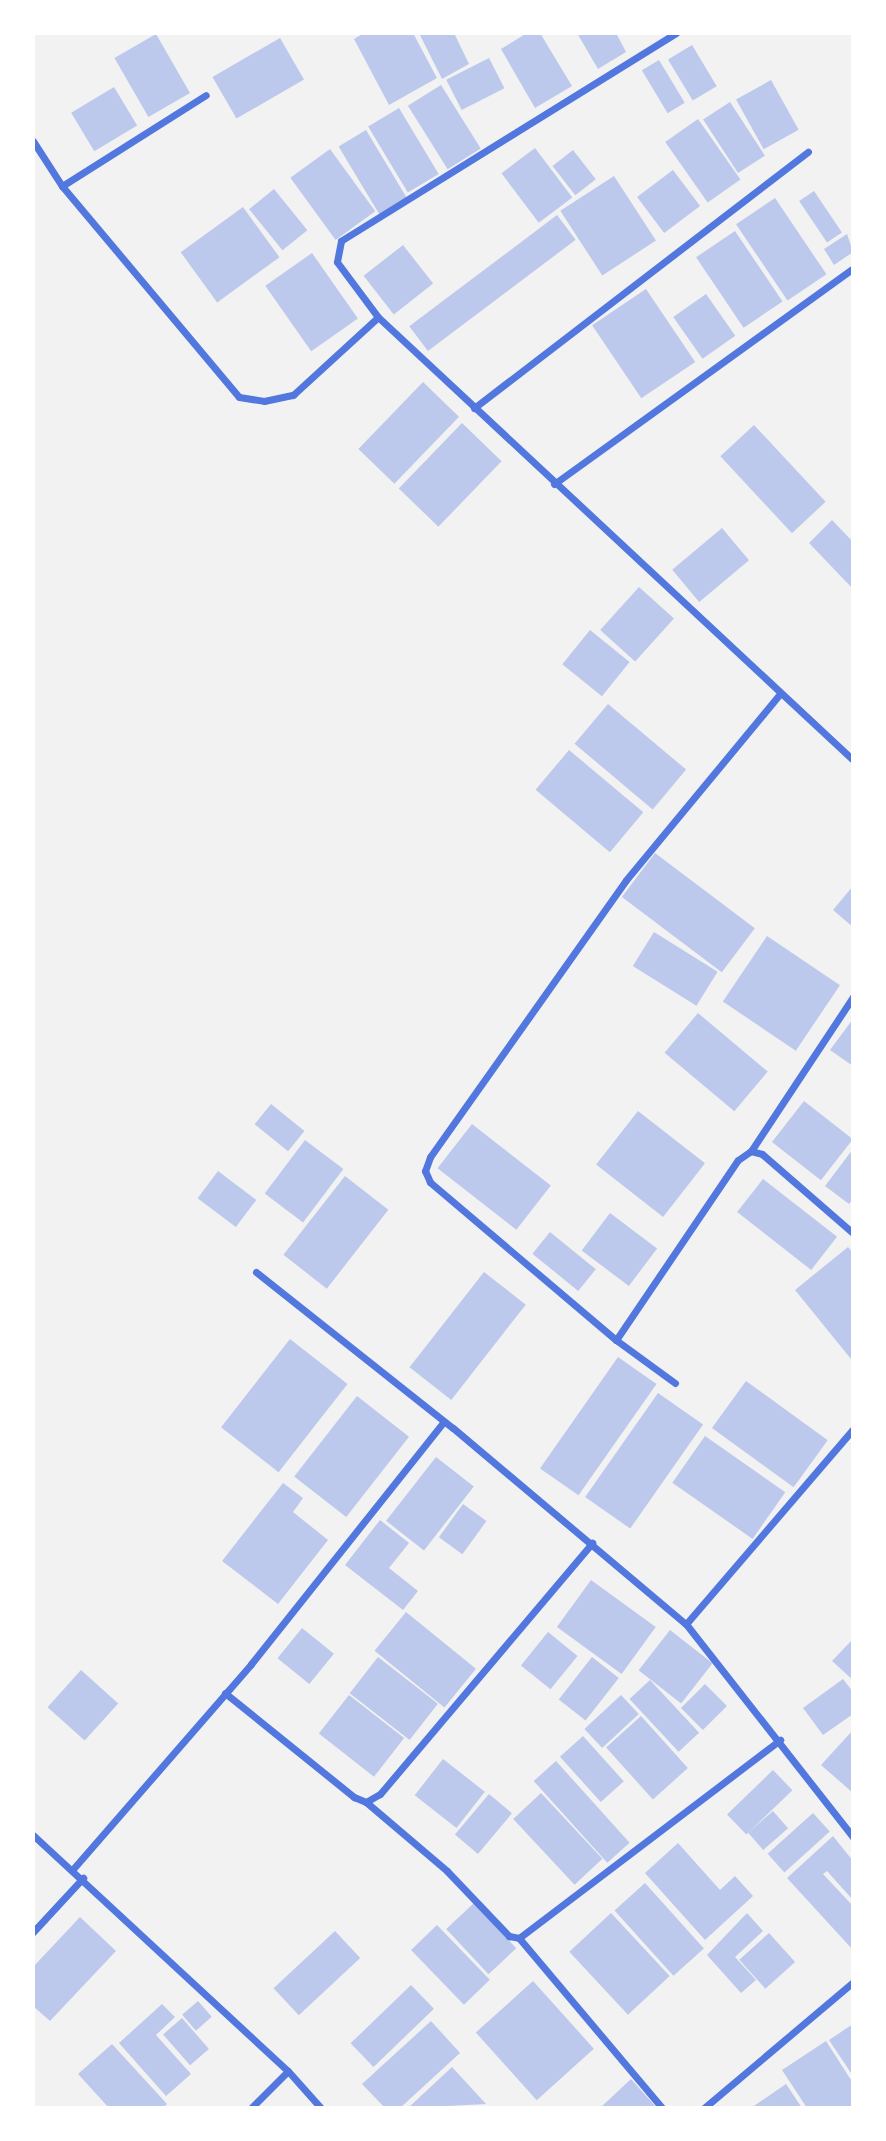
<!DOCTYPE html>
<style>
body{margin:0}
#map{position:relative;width:886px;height:2141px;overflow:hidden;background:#f2f2f2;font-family:Raleway,sans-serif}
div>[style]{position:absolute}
.building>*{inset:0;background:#bdc9ec;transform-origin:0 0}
.minor>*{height:7px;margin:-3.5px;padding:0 3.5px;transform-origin:3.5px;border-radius:3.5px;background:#5277de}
span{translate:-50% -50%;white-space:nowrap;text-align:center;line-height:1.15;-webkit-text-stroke:6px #fff;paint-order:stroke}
.frame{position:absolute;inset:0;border:35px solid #fff;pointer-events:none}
</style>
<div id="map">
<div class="building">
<div style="clip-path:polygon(364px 33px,413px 33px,437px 78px,389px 105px,354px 39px)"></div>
<div style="clip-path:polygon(419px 33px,454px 33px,469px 64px,442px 79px)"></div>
<div style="clip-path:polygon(527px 33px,540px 33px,572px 86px,535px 108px,501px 49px)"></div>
<div style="clip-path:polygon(577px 33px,616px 33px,626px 52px,598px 69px)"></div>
<div style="left:156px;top:34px;width:68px;height:48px;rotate:60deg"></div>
<div style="left:280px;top:38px;width:48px;height:78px;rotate:60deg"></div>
<div style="left:692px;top:45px;width:48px;height:28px;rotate:59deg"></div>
<div style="left:489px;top:58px;width:34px;height:48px;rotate:63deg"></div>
<div style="left:659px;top:60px;width:50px;height:20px;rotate:59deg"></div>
<div style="left:771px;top:80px;width:57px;height:40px;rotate:61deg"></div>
<div style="left:441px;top:85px;width:75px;height:39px;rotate:58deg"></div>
<div style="left:114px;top:87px;width:45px;height:50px;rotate:59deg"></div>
<div style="left:730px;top:102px;width:64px;height:32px;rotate:57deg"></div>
<div style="left:399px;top:108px;width:77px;height:36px;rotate:59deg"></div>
<div style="left:698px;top:119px;width:74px;height:40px;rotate:55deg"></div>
<div style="left:366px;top:130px;width:80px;height:32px;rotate:59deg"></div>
<div style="left:535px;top:148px;width:62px;height:42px;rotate:53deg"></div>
<div style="left:330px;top:149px;width:77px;height:49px;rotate:54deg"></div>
<div style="left:573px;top:150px;width:37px;height:26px;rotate:52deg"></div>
<div style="left:673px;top:170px;width:45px;height:45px;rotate:53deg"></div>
<div style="left:614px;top:176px;width:77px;height:64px;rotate:57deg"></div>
<div style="left:274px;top:189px;width:53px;height:32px;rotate:51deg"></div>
<div style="left:814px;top:191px;width:50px;height:18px;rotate:56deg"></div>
<div style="left:775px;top:198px;width:92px;height:47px;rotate:56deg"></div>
<div style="left:243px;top:207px;width:62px;height:77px;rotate:54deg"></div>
<div style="left:557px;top:215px;width:31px;height:185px;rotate:53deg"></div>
<div style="left:735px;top:231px;width:85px;height:47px;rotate:56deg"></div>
<div style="clip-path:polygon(847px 234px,853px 252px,834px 265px,824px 249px)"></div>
<div style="left:403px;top:245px;width:49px;height:50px;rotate:52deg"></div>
<div style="left:312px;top:253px;width:80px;height:57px;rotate:55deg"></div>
<div style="left:646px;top:289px;width:88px;height:65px;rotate:56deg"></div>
<div style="left:706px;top:294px;width:51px;height:40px;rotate:55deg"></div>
<div style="left:423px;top:382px;width:50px;height:93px;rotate:44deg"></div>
<div style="left:462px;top:423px;width:55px;height:91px;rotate:44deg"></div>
<div style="left:754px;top:425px;width:105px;height:46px;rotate:47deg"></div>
<div style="clip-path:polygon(832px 520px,853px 542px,853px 589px,809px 543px)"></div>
<div style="left:722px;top:528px;width:42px;height:65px;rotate:50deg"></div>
<div style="left:639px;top:587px;width:47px;height:58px;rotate:42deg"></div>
<div style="left:590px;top:630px;width:51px;height:44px;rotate:39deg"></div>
<div style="left:608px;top:704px;width:102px;height:52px;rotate:40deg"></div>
<div style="left:569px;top:750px;width:97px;height:52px;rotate:40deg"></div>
<div style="left:655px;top:853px;width:125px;height:55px;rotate:37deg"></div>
<div style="clip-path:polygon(853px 886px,853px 927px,833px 910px)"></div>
<div style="left:654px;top:932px;width:75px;height:40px;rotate:32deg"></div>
<div style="left:767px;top:936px;width:88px;height:79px;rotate:34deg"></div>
<div style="left:698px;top:1013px;width:91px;height:52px;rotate:40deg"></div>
<div style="clip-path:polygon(853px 1019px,853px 1066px,830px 1050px)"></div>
<div style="left:804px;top:1101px;width:62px;height:52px;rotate:38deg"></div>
<div style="left:271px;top:1104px;width:43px;height:26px;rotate:39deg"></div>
<div style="left:638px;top:1111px;width:85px;height:68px;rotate:38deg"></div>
<div style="left:472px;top:1124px;width:100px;height:56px;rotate:38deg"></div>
<div style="left:305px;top:1140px;width:48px;height:67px;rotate:37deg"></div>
<div style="clip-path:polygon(853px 1149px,853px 1199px,849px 1204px,825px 1186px)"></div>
<div style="left:218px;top:1171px;width:48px;height:34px;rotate:37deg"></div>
<div style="left:345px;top:1176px;width:55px;height:100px;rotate:38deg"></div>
<div style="left:763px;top:1179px;width:94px;height:42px;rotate:38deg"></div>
<div style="left:610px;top:1213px;width:59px;height:47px;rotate:37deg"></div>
<div style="left:550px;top:1232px;width:59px;height:28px;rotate:39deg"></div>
<div style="clip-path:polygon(848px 1247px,853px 1253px,851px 1359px,795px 1290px)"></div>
<div style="left:484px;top:1272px;width:53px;height:121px;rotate:38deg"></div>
<div style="left:290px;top:1339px;width:73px;height:112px;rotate:38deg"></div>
<div style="left:618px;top:1357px;width:47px;height:136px;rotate:35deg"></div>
<div style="left:746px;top:1381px;width:101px;height:58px;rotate:36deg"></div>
<div style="left:658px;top:1393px;width:55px;height:127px;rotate:35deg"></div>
<div style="left:357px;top:1396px;width:66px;height:102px;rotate:38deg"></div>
<div style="left:705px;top:1436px;width:98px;height:57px;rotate:35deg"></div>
<div style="left:436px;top:1457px;width:48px;height:81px;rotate:38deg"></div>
<div style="clip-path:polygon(283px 1483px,303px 1498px,293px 1512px,328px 1540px,278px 1604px,222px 1561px)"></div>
<div style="left:463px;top:1504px;width:29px;height:41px;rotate:36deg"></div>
<div style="clip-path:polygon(380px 1520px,409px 1543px,389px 1568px,418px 1591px,403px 1610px,345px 1565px)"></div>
<div style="left:591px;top:1580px;width:80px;height:58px;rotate:36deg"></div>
<div style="left:406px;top:1612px;width:90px;height:50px;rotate:39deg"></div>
<div style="left:302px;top:1628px;width:41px;height:39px;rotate:39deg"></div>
<div style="left:670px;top:1630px;width:54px;height:51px;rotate:38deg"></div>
<div style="left:548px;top:1632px;width:38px;height:43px;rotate:39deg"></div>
<div style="clip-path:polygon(853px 1639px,853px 1680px,832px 1661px)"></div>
<div style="left:378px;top:1657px;width:76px;height:46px;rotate:38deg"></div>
<div style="left:592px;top:1657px;width:34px;height:54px;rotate:38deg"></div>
<div style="left:81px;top:1670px;width:50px;height:50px;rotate:42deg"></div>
<div style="clip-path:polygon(843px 1679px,853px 1692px,853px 1714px,823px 1735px,803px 1708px)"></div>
<div style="left:650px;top:1680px;width:72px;height:28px;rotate:47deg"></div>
<div style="left:705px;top:1684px;width:31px;height:34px;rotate:45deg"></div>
<div style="left:349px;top:1695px;width:70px;height:49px;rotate:38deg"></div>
<div style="left:621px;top:1695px;width:26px;height:50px;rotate:47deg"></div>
<div style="left:641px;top:1716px;width:70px;height:47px;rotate:48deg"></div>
<div style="clip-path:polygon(853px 1730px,853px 1793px,821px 1765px)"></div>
<div style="left:583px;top:1736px;width:61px;height:31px;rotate:48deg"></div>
<div style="left:443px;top:1759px;width:53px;height:46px;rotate:38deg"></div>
<div style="left:556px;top:1761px;width:110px;height:30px;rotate:48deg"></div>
<div style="left:773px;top:1770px;width:28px;height:64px;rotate:46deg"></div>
<div style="left:541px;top:1793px;width:90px;height:38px;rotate:47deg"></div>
<div style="left:489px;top:1794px;width:30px;height:53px;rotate:40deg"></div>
<div style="left:773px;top:1811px;width:23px;height:33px;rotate:49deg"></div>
<div style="left:813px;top:1813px;width:25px;height:61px;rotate:48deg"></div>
<div style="clip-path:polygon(833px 1836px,853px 1861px,853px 1900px,827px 1871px,823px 1874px,853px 1906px,853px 1950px,787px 1878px)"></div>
<div style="clip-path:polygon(678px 1843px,720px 1890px,735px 1876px,753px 1896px,705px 1940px,645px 1873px)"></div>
<div style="left:645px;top:1883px;width:88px;height:41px;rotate:48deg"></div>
<div style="left:474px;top:1903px;width:62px;height:38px;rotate:47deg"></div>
<div style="left:611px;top:1913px;width:86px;height:57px;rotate:47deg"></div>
<div style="clip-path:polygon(747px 1913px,763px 1931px,735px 1957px,756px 1980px,741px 1993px,707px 1955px)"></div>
<div style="clip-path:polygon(80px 1917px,116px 1951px,50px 2021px,33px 2006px,33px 1967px)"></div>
<div style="left:437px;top:1925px;width:76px;height:36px;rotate:46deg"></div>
<div style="left:335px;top:1931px;width:37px;height:84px;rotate:47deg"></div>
<div style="left:769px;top:1933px;width:39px;height:40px;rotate:48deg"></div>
<div style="left:533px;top:1981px;width:91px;height:77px;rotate:48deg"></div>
<div style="left:411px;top:1985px;width:33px;height:84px;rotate:46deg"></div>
<div style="left:198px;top:2001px;width:21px;height:21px;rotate:49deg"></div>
<div style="clip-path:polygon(162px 2004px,175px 2017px,156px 2035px,191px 2074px,166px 2096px,119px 2043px)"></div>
<div style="left:182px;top:2018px;width:41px;height:25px;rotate:49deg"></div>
<div style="clip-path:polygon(431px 2021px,460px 2053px,400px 2108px,385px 2108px,362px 2084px)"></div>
<div style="clip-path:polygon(853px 2024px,853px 2076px,829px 2040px)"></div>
<div style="clip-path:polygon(826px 2041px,853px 2083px,853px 2108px,807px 2108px,782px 2070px)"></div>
<div style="clip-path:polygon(112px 2044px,167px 2104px,163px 2108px,109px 2108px,78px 2074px)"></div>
<div style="clip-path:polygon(452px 2067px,486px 2104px,408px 2108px)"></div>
<div style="clip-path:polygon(631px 2079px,657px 2108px,600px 2108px)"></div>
<div style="clip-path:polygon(786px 2084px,802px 2108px,751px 2108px)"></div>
</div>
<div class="minor">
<div style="left:676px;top:33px;width:394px;rotate:148.2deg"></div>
<div style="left:341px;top:241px;width:21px;rotate:101deg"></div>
<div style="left:337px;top:262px;width:69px;rotate:53.3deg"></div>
<div style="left:378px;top:317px;width:650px;rotate:43deg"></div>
<div style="left:33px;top:141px;width:54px;rotate:57.2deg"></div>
<div style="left:62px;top:186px;width:275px;rotate:50deg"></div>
<div style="left:239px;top:397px;width:25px;rotate:9deg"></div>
<div style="left:264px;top:401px;width:30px;rotate:-12deg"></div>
<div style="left:293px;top:395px;width:115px;rotate:-42.5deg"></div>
<div style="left:62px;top:186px;width:170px;rotate:-32.3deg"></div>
<div style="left:474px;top:408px;width:421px;rotate:-37.5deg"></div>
<div style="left:554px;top:484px;width:369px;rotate:-35.8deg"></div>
<div style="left:751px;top:1151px;width:185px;rotate:-56.5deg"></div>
<div style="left:256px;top:1272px;width:251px;rotate:38.4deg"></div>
<div style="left:453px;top:1428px;width:304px;rotate:40.1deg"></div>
<div style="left:686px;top:1624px;width:271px;rotate:51.9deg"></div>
<div style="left:616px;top:1340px;width:217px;rotate:-55.9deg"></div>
<div style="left:738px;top:1160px;width:16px;rotate:-35deg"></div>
<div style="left:751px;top:1151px;width:11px;rotate:15deg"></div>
<div style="left:762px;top:1154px;width:121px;rotate:41deg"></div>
<div style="left:675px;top:1383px;width:73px;rotate:-143.9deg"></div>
<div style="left:616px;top:1340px;width:244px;rotate:-139.7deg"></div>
<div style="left:430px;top:1182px;width:12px;rotate:-114deg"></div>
<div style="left:425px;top:1171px;width:15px;rotate:-70deg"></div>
<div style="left:430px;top:1157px;width:339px;rotate:-54.7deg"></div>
<div style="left:626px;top:880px;width:240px;rotate:-50.4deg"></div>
<div style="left:686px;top:1624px;width:257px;rotate:-49.4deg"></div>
<div style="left:225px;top:1693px;width:166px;rotate:38.9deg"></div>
<div style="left:354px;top:1797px;width:13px;rotate:23deg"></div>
<div style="left:366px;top:1802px;width:16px;rotate:-30deg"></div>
<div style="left:380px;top:1794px;width:329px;rotate:-49.8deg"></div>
<div style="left:366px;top:1802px;width:106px;rotate:40.4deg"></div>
<div style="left:447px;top:1871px;width:90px;rotate:46.4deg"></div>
<div style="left:509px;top:1936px;width:10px;rotate:11deg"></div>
<div style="left:519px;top:1938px;width:328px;rotate:-37.2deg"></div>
<div style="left:33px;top:1835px;width:347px;rotate:42.8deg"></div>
<div style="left:288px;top:2071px;width:50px;rotate:48.3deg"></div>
<div style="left:73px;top:1869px;width:271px;rotate:-49deg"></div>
<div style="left:251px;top:1664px;width:310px;rotate:-51.5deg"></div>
<div style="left:33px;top:1932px;width:74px;rotate:-47.2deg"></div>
<div style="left:519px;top:1938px;width:222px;rotate:49.9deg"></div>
<div style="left:251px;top:2108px;width:52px;rotate:-45deg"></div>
<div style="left:704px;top:2108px;width:195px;rotate:-40.2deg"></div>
</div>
<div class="frame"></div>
</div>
